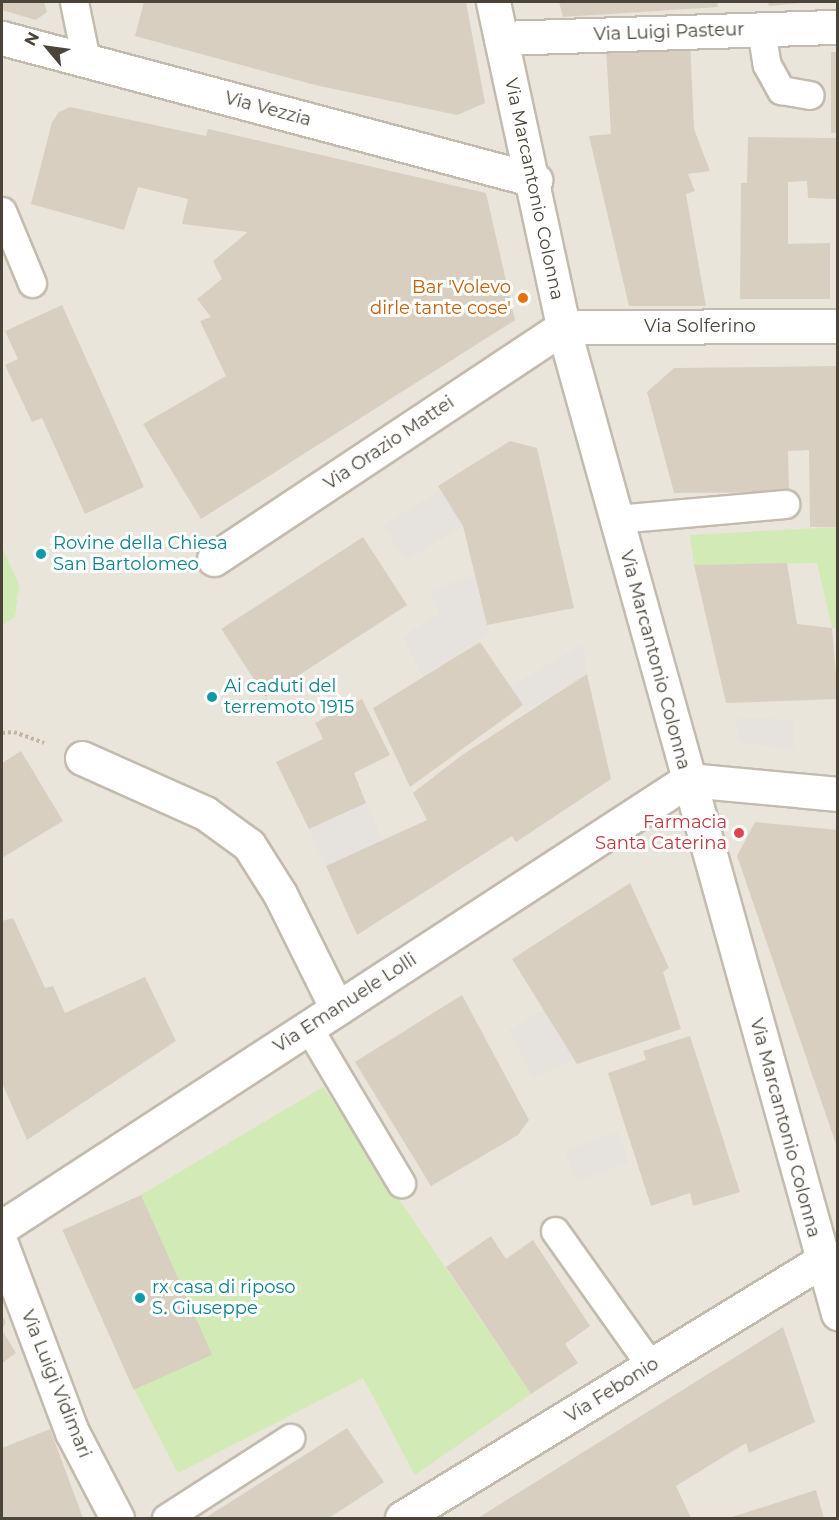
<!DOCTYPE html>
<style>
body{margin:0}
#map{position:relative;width:839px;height:1520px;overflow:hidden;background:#f6f3ec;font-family:Montserrat,sans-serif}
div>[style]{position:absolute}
.residential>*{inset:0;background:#eae5da;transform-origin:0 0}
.industrial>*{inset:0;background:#e6e2dd;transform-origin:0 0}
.green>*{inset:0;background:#d2eab5}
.building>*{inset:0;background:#d8cfc1;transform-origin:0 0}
.path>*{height:4px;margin-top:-2px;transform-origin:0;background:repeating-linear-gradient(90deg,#c4b79f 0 3px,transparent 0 6px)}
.roads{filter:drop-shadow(2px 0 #c2bbae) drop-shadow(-2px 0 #c2bbae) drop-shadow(0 2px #c2bbae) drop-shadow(0 -2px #c2bbae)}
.service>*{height:27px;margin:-13.5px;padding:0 13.5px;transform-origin:13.5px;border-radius:13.5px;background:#fff}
.pedestrian>*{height:33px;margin:-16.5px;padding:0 16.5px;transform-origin:16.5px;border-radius:16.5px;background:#fff}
.minor>*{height:33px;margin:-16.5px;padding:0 16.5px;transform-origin:16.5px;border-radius:16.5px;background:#fff}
.tertiary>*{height:33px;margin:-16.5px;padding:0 16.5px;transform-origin:16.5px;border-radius:16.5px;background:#fff}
.dots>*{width:16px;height:16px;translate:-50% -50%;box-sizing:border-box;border:3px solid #fff;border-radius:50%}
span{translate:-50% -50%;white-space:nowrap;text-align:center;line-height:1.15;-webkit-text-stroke:6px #fff;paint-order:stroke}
.street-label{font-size:18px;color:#4b4439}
.food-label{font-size:18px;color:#c56008}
.right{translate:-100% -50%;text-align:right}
.culture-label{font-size:18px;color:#0d838f}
.left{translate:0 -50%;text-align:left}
.health-label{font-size:18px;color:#be3a42}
.frame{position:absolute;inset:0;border:3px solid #4b4439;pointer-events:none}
.north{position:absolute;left:18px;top:18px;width:60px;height:60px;-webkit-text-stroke:4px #fff;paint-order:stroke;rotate:299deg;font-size:16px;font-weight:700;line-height:24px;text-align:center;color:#4b4439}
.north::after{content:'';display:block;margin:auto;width:21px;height:27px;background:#4b4439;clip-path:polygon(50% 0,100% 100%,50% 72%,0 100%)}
</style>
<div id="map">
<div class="residential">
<div style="left:2px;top:2px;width:835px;height:1516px"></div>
</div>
<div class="industrial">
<div style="left:441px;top:490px;width:42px;height:68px;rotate:59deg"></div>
<div style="clip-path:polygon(474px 575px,489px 633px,423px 677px,403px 637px,439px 613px,431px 591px)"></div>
<div style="clip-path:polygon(583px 644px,587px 674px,525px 711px,510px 687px)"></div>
<div style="clip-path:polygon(735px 717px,793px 720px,795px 750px,740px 742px)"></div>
<div style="left:366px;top:803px;width:41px;height:63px;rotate:65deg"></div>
<div style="clip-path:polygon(544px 1009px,575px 1059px,533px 1078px,509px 1030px)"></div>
<div style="left:617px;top:1131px;width:33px;height:56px;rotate:69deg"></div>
</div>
<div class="green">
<div style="clip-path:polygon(837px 527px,837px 628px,832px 628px,817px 563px,694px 565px,690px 535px)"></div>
<div style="clip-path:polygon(2px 547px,19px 585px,15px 617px,2px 626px)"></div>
<div style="clip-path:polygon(323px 1087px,531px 1394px,415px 1475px,363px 1378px,178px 1473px,132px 1385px,211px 1355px,141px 1195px)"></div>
</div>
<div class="building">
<div style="clip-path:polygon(2px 2px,44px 2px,47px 12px,36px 20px,2px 10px)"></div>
<div style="clip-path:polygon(144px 2px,466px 2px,485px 103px,457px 115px,315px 85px,135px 36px)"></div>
<div style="clip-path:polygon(559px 2px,717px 2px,718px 7px,563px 17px)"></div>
<div style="clip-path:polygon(768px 2px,801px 2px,801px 3px,769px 6px)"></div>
<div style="clip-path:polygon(690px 40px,694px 129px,710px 171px,688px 174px,695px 191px,686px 194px,706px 306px,629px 306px,589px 136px,611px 134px,606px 48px)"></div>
<div style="left:831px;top:52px;width:7px;height:81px"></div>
<div style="clip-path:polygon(70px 107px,206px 136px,208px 129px,486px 193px,515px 320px,201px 519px,143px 424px,226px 376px,200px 321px,211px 317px,197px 299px,222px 279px,213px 261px,248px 232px,182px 224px,188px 199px,138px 187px,124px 230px,31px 204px,52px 122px,59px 112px)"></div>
<div style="clip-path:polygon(748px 137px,838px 138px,838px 199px,808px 198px,807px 181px,788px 182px,788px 244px,830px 243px,830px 299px,740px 299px,741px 183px,747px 183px)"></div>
<div style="clip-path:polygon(62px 305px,144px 487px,85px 514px,42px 418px,32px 422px,5px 365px,18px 359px,5px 331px)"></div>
<div style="clip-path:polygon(838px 366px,838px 527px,810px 527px,809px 450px,788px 451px,789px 492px,674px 493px,647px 392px,674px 368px)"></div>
<div style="clip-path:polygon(510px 441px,537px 448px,574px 608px,487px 625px,463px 526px,438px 486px)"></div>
<div style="left:363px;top:537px;width:81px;height:169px;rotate:57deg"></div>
<div style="clip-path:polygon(787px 563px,797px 624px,832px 628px,838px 699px,726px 703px,694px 565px)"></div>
<div style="clip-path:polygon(480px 642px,523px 705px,410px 787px,373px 708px)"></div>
<div style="clip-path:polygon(587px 674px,611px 779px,516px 842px,512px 836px,357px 935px,326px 866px,427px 820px,413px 793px,462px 755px)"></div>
<div style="clip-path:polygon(362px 699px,390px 755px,354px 773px,366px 803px,309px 829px,276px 762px,323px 739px,315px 723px)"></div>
<div style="clip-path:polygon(21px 751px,63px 821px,2px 858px,2px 763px)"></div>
<div style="clip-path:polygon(755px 822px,838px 830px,838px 1150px,737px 856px)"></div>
<div style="clip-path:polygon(630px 883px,669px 968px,663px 972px,681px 1029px,577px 1064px,512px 959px)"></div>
<div style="clip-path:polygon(13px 918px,45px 988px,53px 986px,65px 1013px,145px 977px,176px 1041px,27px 1140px,2px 1083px,2px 921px)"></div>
<div style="clip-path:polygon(462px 995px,529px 1120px,518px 1135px,431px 1186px,355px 1062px)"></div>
<div style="clip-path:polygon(690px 1036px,740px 1192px,693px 1206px,690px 1193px,651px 1206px,608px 1073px,646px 1060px,643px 1051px)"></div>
<div style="left:141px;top:1195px;width:175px;height:86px;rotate:66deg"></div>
<div style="clip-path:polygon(491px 1236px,506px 1259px,533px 1240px,590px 1326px,565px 1344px,578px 1363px,531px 1394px,446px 1267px)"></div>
<div style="clip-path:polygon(2px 1314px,6px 1322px,2px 1330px)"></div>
<div style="clip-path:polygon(783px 1327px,815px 1422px,749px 1453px,746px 1443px,676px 1486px,691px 1518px,478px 1518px)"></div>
<div style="clip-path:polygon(2px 1330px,16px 1353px,2px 1363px)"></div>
<div style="clip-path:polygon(347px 1428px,384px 1482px,329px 1518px,205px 1518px)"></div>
<div style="clip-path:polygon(50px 1429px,83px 1518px,2px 1518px,2px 1448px)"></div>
<div style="clip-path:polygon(816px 1490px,824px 1518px,729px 1518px)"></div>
</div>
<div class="path">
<div style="left:2px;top:733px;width:12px;rotate:-5deg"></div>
<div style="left:14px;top:732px;width:32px;rotate:20deg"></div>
</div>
<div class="roads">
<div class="service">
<div style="left:74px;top:2px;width:59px;rotate:78.3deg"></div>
<div style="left:761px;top:29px;width:36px;rotate:81deg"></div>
<div style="left:767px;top:65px;width:29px;rotate:61deg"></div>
<div style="left:781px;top:90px;width:29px;rotate:10deg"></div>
<div style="left:2px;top:211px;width:78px;rotate:67.4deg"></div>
<div style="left:616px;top:519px;width:170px;rotate:-5.1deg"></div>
<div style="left:308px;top:1027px;width:182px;rotate:59.2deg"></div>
<div style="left:555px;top:1231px;width:166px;rotate:54.6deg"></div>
<div style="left:166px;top:1518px;width:148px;rotate:-32.8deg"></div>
</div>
<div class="pedestrian">
<div style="left:82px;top:758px;width:135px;rotate:24.1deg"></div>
<div style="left:205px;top:813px;width:54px;rotate:36deg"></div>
<div style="left:249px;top:845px;width:58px;rotate:57.7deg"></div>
<div style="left:280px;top:894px;width:128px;rotate:63.6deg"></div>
</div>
<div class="minor">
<div style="left:2px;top:38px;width:552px;rotate:14.92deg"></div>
<div style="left:501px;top:38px;width:337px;rotate:-1.9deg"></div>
<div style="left:214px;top:559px;width:419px;rotate:-33.6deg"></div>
<div style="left:563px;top:327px;width:275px;rotate:-0.2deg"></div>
<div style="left:2px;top:1227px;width:819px;rotate:-33.09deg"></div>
<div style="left:2px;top:1246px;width:199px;rotate:69.4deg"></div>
<div style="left:72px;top:1432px;width:97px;rotate:62.4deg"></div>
<div style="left:402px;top:1518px;width:492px;rotate:-31.5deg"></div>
</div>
<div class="tertiary">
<div style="left:493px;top:2px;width:332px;rotate:77.8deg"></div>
<div style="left:563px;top:327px;width:1024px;rotate:74.42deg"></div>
<div style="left:688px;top:780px;width:151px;rotate:5.3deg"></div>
</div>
</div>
<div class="dots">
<div style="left:523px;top:298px;background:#e8710a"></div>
<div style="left:41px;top:554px;background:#0f9aa8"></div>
<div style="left:212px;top:697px;background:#0f9aa8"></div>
<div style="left:739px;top:833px;background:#e0444e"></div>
<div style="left:140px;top:1298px;background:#0f9aa8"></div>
</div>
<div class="street-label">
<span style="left:669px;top:32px;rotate:-2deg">Via Luigi Pasteur</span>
<span style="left:268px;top:109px;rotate:15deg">Via Vezzia</span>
<span style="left:534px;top:189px;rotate:78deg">Via Marcantonio Colonna</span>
<span style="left:700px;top:326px">Via Solferino</span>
<span style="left:389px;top:443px;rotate:-34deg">Via Orazio Mattei</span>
<span style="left:655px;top:660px;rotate:75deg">Via Marcantonio Colonna</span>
<span style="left:345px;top:1003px;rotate:-33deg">Via Emanuele Lolli</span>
<span style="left:785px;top:1128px;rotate:75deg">Via Marcantonio Colonna</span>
<span style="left:56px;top:1384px;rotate:68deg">Via Luigi Vidimari</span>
<span style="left:612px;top:1390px;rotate:-32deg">Via Febonio</span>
</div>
<div class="food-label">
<span class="right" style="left:511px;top:298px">Bar 'Volevo<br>dirle tante cose'</span>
</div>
<div class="culture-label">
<span class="left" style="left:53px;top:554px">Rovine della Chiesa<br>San Bartolomeo</span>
<span class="left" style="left:224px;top:697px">Ai caduti del<br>terremoto 1915</span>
<span class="left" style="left:152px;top:1298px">rx casa di riposo<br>S. Giuseppe</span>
</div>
<div class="health-label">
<span class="right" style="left:727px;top:833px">Farmacia<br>Santa Caterina</span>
</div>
<div class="frame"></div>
<div class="north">N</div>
</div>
